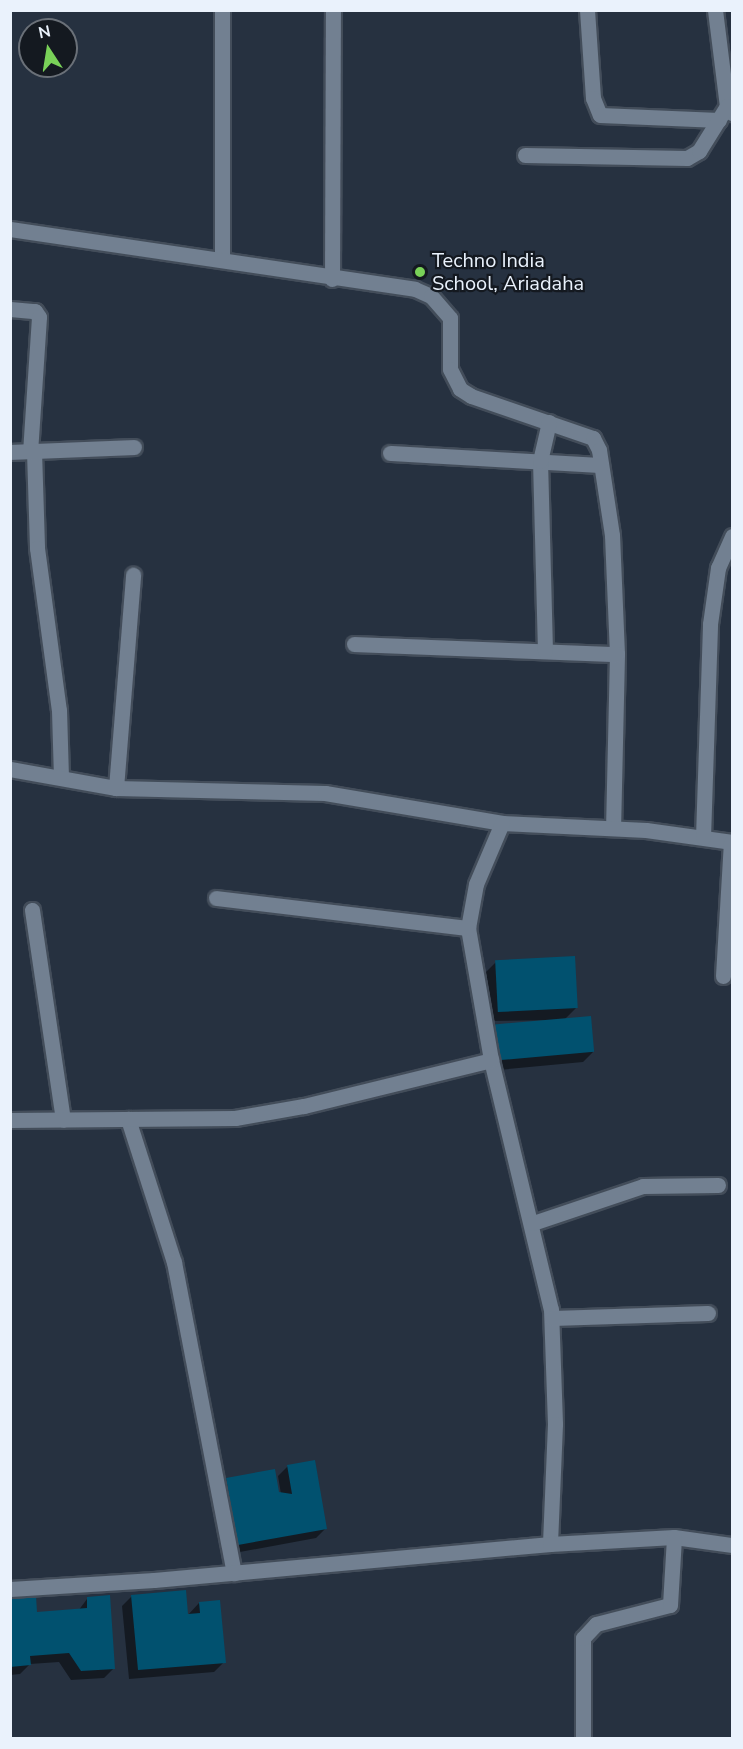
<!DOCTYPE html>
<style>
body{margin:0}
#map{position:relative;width:743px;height:1749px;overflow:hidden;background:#263140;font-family:"Nunito Sans",sans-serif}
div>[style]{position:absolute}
.shadow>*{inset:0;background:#0007}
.building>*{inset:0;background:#01516f;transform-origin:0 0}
.roads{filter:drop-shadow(2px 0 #434d5a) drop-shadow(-2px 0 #434d5a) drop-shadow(0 2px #434d5a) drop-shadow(0 -2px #434d5a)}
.minor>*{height:15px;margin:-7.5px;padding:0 7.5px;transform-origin:7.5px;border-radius:7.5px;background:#728091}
.dots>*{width:16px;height:16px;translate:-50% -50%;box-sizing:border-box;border:3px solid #141920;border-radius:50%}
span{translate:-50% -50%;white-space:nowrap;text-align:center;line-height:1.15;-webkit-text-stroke:4.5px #141920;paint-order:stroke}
.poi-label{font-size:20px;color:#eaf2fc}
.left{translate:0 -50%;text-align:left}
.frame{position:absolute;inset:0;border:12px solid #eaf2fc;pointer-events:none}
.north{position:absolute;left:18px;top:18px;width:60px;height:60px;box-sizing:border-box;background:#141920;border:2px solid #6a7078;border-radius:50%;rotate:348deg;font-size:16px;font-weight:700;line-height:24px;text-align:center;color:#eaf2fc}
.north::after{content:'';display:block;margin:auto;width:21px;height:27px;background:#79d158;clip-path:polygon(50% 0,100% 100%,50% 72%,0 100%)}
</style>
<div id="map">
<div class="shadow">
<div style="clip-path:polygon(496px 962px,576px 1008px,564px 1020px,593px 1052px,583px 1062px,488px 1071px,485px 1036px,495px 1027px,562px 1020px,489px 1021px,486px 972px)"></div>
<div style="clip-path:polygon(288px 1466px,326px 1528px,316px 1538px,229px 1554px,217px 1489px,227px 1479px,281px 1494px,278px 1476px)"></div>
<div style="clip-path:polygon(132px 1596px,187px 1616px,199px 1603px,224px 1662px,214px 1672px,129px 1679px,122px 1606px)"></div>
<div style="clip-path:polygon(10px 1599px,35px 1614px,78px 1611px,87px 1599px,114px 1668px,104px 1678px,71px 1680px,59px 1662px,30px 1664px,20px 1674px,10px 1675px)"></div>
</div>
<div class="building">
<div style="left:575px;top:956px;width:52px;height:80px;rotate:87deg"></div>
<div style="left:591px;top:1016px;width:36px;height:97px;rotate:85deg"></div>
<div style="clip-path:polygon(315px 1460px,327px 1529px,238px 1545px,226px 1478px,275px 1469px,279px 1492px,292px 1494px,287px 1465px)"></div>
<div style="clip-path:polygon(186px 1590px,188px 1614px,200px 1613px,199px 1602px,220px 1600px,226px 1663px,138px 1670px,131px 1595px)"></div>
<div style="clip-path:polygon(110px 1595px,115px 1669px,81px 1671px,69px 1653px,30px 1656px,31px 1665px,10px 1667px,10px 1597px,36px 1596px,37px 1612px,87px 1608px,87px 1597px)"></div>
</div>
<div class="roads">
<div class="minor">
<div style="left:222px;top:10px;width:248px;rotate:90deg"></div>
<div style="left:587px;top:10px;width:88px;rotate:86.1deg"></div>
<div style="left:593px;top:98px;width:18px;rotate:68deg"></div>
<div style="left:600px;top:115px;width:119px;rotate:2.4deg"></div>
<div style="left:715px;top:10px;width:97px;rotate:82.9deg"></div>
<div style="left:727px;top:106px;width:9px;rotate:54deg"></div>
<div style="left:525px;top:155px;width:162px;rotate:1.1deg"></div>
<div style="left:687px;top:158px;width:14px;rotate:-30deg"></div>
<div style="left:699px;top:151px;width:53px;rotate:-58.1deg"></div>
<div style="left:10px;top:229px;width:409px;rotate:8.4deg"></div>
<div style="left:415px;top:289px;width:17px;rotate:24deg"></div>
<div style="left:431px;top:296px;width:29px;rotate:49deg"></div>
<div style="left:450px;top:318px;width:51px;rotate:90deg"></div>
<div style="left:450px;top:369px;width:22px;rotate:63deg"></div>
<div style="left:460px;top:389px;width:13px;rotate:32deg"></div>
<div style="left:471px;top:396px;width:129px;rotate:19deg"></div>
<div style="left:593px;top:438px;width:13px;rotate:63deg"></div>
<div style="left:599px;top:450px;width:86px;rotate:81.3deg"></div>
<div style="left:612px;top:535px;width:119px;rotate:87.6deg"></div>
<div style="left:617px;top:654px;width:174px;rotate:91.3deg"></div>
<div style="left:332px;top:279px;width:269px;rotate:-89.8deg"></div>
<div style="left:10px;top:309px;width:25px;rotate:5deg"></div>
<div style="left:35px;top:311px;width:7px;rotate:56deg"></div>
<div style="left:39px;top:317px;width:134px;rotate:93.8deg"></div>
<div style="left:34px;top:451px;width:97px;rotate:88.2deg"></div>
<div style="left:37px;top:548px;width:163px;rotate:82.3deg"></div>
<div style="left:59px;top:710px;width:66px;rotate:88.3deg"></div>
<div style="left:10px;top:452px;width:124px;rotate:-2.3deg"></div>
<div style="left:390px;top:453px;width:211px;rotate:3.3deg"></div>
<div style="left:354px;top:644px;width:263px;rotate:2.2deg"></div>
<div style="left:545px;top:651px;width:190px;rotate:-91.5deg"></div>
<div style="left:540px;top:461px;width:40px;rotate:-77deg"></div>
<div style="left:10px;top:769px;width:108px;rotate:10.2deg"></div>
<div style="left:116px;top:788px;width:209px;rotate:1.4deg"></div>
<div style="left:325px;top:793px;width:180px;rotate:9.6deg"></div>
<div style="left:502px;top:823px;width:144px;rotate:2.8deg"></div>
<div style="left:646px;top:830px;width:87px;rotate:7.9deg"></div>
<div style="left:116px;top:788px;width:214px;rotate:-85.4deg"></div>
<div style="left:502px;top:823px;width:66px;rotate:113.1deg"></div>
<div style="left:476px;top:884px;width:45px;rotate:100.3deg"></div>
<div style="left:468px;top:928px;width:134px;rotate:80.1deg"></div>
<div style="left:491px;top:1060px;width:256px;rotate:76.5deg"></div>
<div style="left:551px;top:1309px;width:115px;rotate:88deg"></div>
<div style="left:555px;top:1424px;width:120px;rotate:92.4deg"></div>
<div style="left:703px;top:837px;width:213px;rotate:-88.1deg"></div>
<div style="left:710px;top:624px;width:57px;rotate:-81.9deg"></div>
<div style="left:718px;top:568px;width:35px;rotate:-66deg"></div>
<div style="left:216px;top:898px;width:254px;rotate:6.8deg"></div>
<div style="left:32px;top:910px;width:212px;rotate:81.6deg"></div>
<div style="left:723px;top:976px;width:134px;rotate:-86.6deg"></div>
<div style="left:128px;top:1119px;width:150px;rotate:72.2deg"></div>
<div style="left:174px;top:1262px;width:317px;rotate:79.1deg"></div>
<div style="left:10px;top:1120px;width:225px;rotate:-0.5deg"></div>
<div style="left:235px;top:1118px;width:70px;rotate:-9.9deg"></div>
<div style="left:304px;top:1106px;width:193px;rotate:-13.8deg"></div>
<div style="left:533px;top:1223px;width:116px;rotate:-18.6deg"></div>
<div style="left:643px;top:1186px;width:75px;rotate:-0.8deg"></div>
<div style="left:552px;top:1318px;width:156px;rotate:-1.8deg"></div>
<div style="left:10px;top:1589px;width:144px;rotate:-3.6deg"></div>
<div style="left:154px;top:1580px;width:398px;rotate:-5.2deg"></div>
<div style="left:550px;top:1544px;width:124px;rotate:-3.2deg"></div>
<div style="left:674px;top:1537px;width:59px;rotate:7.9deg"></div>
<div style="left:583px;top:1738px;width:100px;rotate:-90deg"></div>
<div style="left:583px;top:1638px;width:19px;rotate:-47deg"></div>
<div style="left:596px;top:1624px;width:76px;rotate:-14.4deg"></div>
<div style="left:670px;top:1605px;width:68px;rotate:-86.6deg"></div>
</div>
</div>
<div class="dots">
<div style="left:420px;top:272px;background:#79d158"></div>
</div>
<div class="poi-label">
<span class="left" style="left:432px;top:272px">Techno India<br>School, Ariadaha</span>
</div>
<div class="frame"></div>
<div class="north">N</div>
</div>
